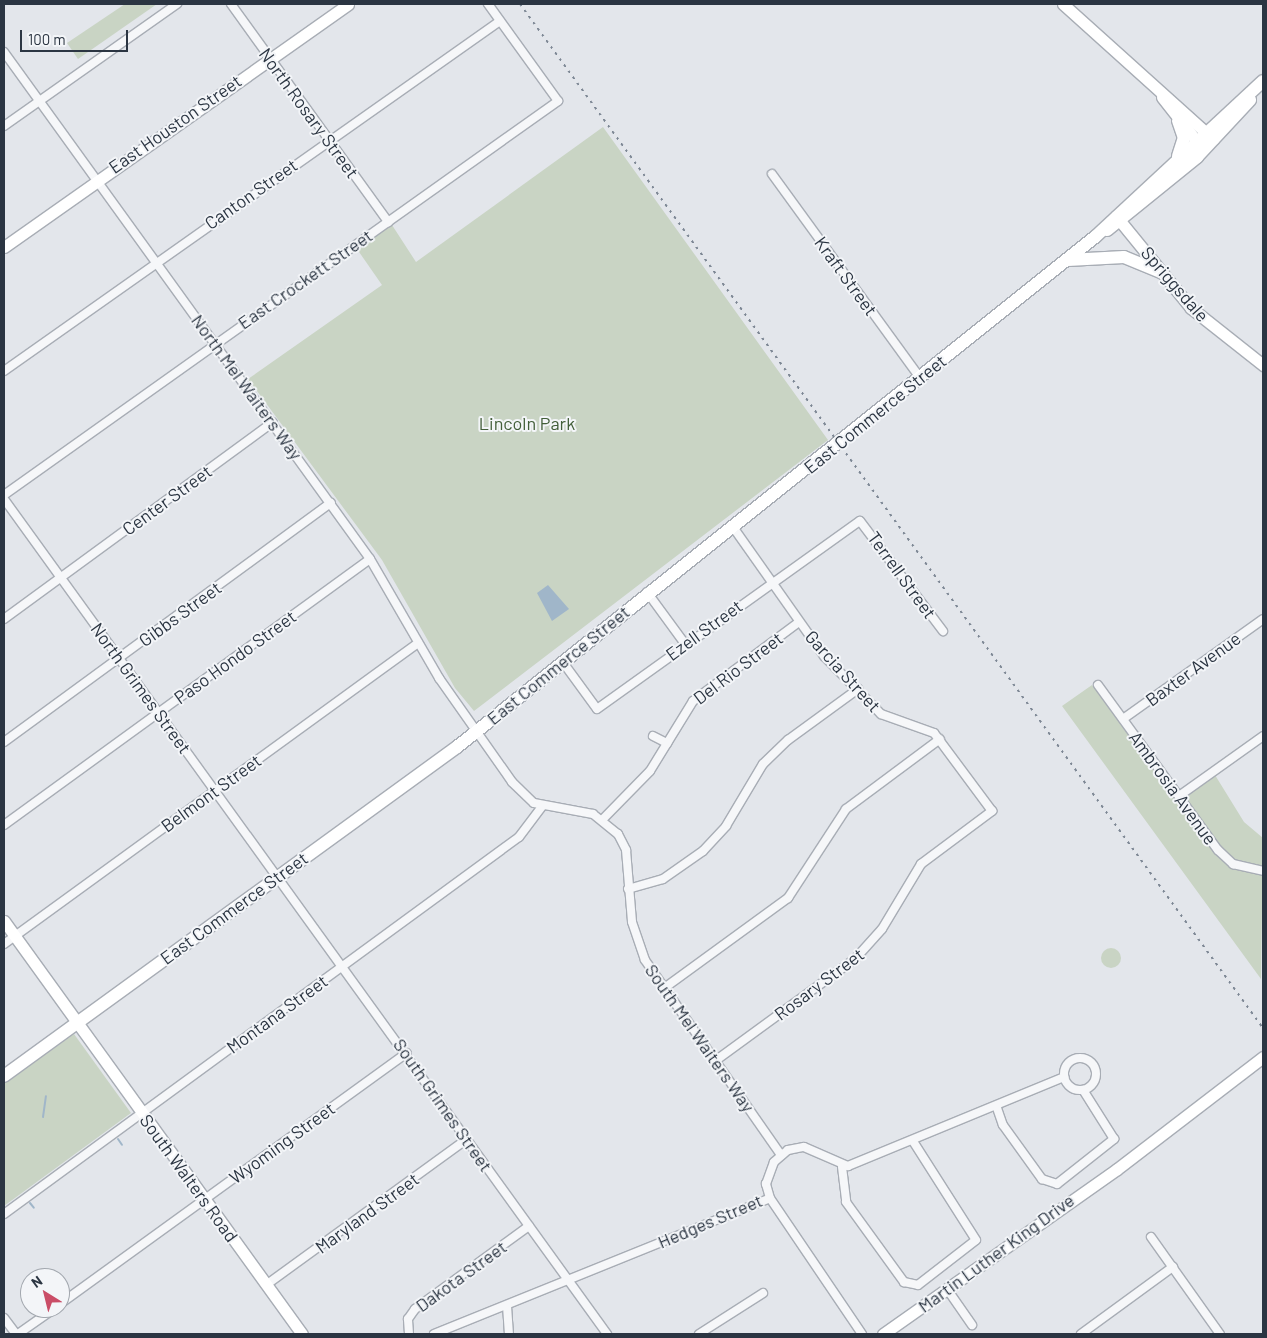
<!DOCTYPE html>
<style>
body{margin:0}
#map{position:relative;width:1267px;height:1338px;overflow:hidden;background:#e3e6eb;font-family:Barlow,sans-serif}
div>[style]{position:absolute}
.green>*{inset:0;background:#c9d4c4}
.round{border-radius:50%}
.water>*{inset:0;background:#a0b6c9}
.stream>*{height:2px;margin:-1px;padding:0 1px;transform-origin:1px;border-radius:1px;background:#a0b6c9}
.roads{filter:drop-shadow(1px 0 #a8adb5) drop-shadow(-1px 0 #a8adb5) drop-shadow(0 1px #a8adb5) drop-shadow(0 -1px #a8adb5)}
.street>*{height:8px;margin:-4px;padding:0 4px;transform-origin:4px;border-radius:4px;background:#f6f7f9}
.street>.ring{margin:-4px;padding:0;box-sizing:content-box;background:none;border:8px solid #f6f7f9;border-radius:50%}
.secondary>*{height:11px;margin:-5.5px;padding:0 5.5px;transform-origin:5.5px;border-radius:5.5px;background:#fff}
.primary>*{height:12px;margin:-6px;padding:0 6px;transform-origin:6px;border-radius:6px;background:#fff}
.rail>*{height:2px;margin-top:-1px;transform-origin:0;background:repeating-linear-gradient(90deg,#7d8794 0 2.5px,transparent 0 7.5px)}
span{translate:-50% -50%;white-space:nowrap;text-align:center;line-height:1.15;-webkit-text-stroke:4px #f3f5f8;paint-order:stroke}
.street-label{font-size:18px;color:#2b3542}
.park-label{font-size:18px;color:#425e39}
.frame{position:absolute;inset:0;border:5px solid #2b3542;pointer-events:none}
.north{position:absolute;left:20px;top:1268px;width:50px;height:50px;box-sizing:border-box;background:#f3f5f8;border:1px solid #a3a8af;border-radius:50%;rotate:324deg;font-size:14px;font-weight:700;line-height:20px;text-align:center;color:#2b3542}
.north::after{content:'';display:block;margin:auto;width:18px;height:22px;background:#ca4d67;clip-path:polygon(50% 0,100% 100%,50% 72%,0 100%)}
.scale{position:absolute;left:20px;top:30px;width:108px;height:22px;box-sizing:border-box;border:2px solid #2b3542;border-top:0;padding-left:6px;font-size:15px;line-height:18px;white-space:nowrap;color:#2b3542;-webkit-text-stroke:4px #f3f5f8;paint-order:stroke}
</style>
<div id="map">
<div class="green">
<div style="clip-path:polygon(125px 4px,157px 4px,78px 59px,67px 43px)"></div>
<div style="clip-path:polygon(603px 127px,828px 440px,474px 711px,455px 688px,382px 560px,248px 379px,382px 285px,357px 249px,392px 225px,416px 262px)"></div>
<div style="clip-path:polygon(1092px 685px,1177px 802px,1215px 775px,1244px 822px,1263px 838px,1261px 979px,1062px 706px)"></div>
<div class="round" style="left:1101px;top:948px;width:20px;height:20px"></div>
<div style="clip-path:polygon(74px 1034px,131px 1113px,4px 1206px,4px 1084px)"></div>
</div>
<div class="water">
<div style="clip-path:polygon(548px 585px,569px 609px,552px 621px,537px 593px)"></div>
</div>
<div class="stream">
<div style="left:43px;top:1117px;width:21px;rotate:-82deg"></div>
<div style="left:118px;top:1139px;width:7px;rotate:56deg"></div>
<div style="left:30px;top:1203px;width:6px;rotate:51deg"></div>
</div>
<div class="roads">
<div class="street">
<div style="left:231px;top:4px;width:269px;rotate:54.2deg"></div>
<div style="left:4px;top:52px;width:625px;rotate:54.17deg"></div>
<div style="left:370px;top:559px;width:138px;rotate:59.9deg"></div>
<div style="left:439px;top:678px;width:127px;rotate:54.9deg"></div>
<div style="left:512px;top:782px;width:30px;rotate:44deg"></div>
<div style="left:534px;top:803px;width:60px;rotate:10.6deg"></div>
<div style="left:593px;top:814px;width:32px;rotate:39deg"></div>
<div style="left:618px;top:834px;width:18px;rotate:63deg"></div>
<div style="left:626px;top:850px;width:72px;rotate:85.2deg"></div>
<div style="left:632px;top:922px;width:40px;rotate:71.1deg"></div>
<div style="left:645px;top:960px;width:238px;rotate:55.1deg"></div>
<div style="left:4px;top:126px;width:212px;rotate:-35.2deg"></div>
<div style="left:772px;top:174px;width:252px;rotate:54deg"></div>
<div style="left:4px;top:371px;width:607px;rotate:-35.21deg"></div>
<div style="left:4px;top:495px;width:680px;rotate:-35.42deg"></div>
<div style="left:558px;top:101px;width:120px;rotate:-125.8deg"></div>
<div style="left:4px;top:499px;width:1030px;rotate:54.16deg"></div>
<div style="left:647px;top:592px;width:64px;rotate:53.8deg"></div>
<div style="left:4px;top:619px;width:333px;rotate:-36.2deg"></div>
<div style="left:562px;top:661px;width:59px;rotate:53.9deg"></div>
<div style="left:597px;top:709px;width:323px;rotate:-35.6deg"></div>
<div style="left:860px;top:521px;width:138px;rotate:53deg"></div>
<div style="left:1098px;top:685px;width:204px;rotate:54deg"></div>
<div style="left:1218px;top:850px;width:21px;rotate:43deg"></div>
<div style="left:1233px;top:864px;width:31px;rotate:13deg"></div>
<div style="left:1123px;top:719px;width:172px;rotate:-35.5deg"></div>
<div style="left:653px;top:736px;width:16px;rotate:27deg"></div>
<div style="left:4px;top:742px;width:405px;rotate:-36.2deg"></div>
<div style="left:1179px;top:796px;width:103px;rotate:-35.5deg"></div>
<div style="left:603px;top:819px;width:67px;rotate:-45.6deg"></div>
<div style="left:650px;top:771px;width:82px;rotate:-58.4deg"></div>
<div style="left:693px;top:701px;width:132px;rotate:-36.7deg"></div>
<div style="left:4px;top:825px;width:452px;rotate:-36deg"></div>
<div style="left:628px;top:889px;width:36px;rotate:-16deg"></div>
<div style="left:663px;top:879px;width:49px;rotate:-35deg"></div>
<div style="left:703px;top:851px;width:34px;rotate:-47deg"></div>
<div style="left:726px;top:826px;width:72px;rotate:-59.2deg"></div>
<div style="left:763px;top:764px;width:35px;rotate:-44deg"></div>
<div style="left:788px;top:740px;width:87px;rotate:-36.1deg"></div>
<div style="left:4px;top:944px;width:512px;rotate:-36.02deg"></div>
<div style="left:663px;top:989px;width:155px;rotate:-36.1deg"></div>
<div style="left:788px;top:898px;width:106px;rotate:-56.9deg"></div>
<div style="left:846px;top:809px;width:117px;rotate:-36.7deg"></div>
<div class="ring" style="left:1064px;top:1058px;width:24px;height:24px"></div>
<div style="left:715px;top:1061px;width:173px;rotate:-36.1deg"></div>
<div style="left:855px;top:959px;width:40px;rotate:-48deg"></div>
<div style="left:882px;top:929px;width:76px;rotate:-59deg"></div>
<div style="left:921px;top:864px;width:89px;rotate:-36.7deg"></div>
<div style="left:992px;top:811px;width:97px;rotate:-126.6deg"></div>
<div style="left:934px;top:733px;width:56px;rotate:-160.3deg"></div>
<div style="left:881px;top:714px;width:81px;rotate:-134.5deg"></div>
<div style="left:824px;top:656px;width:158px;rotate:-125.2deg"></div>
<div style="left:997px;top:1108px;width:18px;rotate:71deg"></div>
<div style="left:1003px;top:1125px;width:67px;rotate:54.2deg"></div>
<div style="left:1042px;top:1179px;width:16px;rotate:18deg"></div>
<div style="left:1057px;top:1184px;width:73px;rotate:-38.3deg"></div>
<div style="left:1114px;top:1139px;width:58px;rotate:-122.3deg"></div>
<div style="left:842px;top:1167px;width:35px;rotate:83deg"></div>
<div style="left:846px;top:1202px;width:99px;rotate:54.1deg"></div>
<div style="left:904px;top:1282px;width:14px;rotate:12deg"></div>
<div style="left:918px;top:1285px;width:73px;rotate:-37.8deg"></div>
<div style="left:976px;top:1240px;width:117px;rotate:-122.5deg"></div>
<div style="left:4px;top:1214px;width:638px;rotate:-36.21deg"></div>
<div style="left:519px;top:837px;width:39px;rotate:-53deg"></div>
<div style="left:1151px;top:1237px;width:119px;rotate:54.6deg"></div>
<div style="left:266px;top:1285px;width:248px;rotate:-36deg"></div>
<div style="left:947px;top:1289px;width:44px;rotate:55.2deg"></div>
<div style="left:60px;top:1304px;width:428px;rotate:-35.9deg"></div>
<div style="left:507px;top:1306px;width:28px;rotate:86deg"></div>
<div style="left:4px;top:1318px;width:20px;rotate:53deg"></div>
<div style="left:18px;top:1334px;width:45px;rotate:-35.1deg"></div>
<div style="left:409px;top:1334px;width:15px;rotate:-94deg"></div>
<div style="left:408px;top:1319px;width:12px;rotate:-55deg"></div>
<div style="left:415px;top:1309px;width:141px;rotate:-36.1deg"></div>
<div style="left:434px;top:1334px;width:362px;rotate:-22deg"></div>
<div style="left:699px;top:1334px;width:76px;rotate:-32.6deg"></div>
<div style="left:862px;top:1334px;width:164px;rotate:-124.1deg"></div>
<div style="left:770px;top:1198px;width:15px;rotate:-106deg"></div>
<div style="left:766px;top:1184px;width:23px;rotate:-70deg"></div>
<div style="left:774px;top:1162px;width:18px;rotate:-41deg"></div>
<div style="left:788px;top:1150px;width:16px;rotate:-11deg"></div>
<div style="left:804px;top:1147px;width:48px;rotate:23.4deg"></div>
<div style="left:848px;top:1166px;width:234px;rotate:-22.4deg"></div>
<div style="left:1081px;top:1334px;width:114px;rotate:-36.1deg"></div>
</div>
<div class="secondary">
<div style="left:1063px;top:4px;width:202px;rotate:42deg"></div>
<div style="left:1162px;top:97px;width:65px;rotate:51.9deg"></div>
<div style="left:1116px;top:216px;width:119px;rotate:50.8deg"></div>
<div style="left:1191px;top:308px;width:92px;rotate:38.4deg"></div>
<div style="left:4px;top:247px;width:421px;rotate:-35.2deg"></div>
<div style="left:4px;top:921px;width:509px;rotate:54.19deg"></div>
<div style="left:883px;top:1334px;width:286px;rotate:-35.2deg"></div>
<div style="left:1117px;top:1169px;width:184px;rotate:-37.5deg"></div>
</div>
<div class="primary">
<div style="left:1178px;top:156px;width:19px;rotate:-72deg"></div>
<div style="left:1184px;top:138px;width:18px;rotate:-109deg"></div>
<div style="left:1107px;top:230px;width:116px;rotate:-39deg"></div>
<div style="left:1197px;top:157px;width:78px;rotate:-47.1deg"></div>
<div style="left:1068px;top:260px;width:56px;rotate:-3.1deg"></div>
<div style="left:1124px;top:257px;width:42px;rotate:22.3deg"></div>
<div style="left:4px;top:1076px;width:560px;rotate:-35.99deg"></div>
<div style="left:457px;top:747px;width:817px;rotate:-38.64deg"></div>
<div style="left:1095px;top:237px;width:229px;rotate:-42.9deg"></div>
</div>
</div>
<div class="rail">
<div style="left:520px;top:4px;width:1265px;rotate:54.04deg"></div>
</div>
<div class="street-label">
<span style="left:309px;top:113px;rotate:54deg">North Rosary Street</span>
<span style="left:175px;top:124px;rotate:-35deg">East Houston Street</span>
<span style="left:251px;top:194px;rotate:-35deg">Canton Street</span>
<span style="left:846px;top:276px;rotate:54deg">Kraft Street</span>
<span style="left:305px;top:279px;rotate:-35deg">East Crockett Street</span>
<span style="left:1175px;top:284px;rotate:49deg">Spriggsdale</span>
<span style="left:247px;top:387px;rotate:54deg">North Mel Waiters Way</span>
<span style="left:875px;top:414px;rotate:-39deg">East Commerce Street</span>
<span style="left:167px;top:500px;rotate:-36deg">Center Street</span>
<span style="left:902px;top:575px;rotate:54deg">Terrell Street</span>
<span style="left:180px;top:614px;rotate:-36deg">Gibbs Street</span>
<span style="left:704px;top:630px;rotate:-36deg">Ezell Street</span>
<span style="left:235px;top:657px;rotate:-36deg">Paso Hondo Street</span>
<span style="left:558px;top:665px;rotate:-39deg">East Commerce Street</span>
<span style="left:738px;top:668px;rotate:-37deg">Del Rio Street</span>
<span style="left:1193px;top:669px;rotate:-36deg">Baxter Avenue</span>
<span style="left:843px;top:671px;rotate:48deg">Garcia Street</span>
<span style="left:141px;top:688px;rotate:54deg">North Grimes Street</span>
<span style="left:1173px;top:788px;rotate:54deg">Ambrosia Avenue</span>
<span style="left:211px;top:793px;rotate:-36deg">Belmont Street</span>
<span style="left:234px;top:908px;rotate:-36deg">East Commerce Street</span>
<span style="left:819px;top:984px;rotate:-37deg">Rosary Street</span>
<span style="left:277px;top:1014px;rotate:-36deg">Montana Street</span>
<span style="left:700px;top:1038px;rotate:55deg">South Mel Waiters Way</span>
<span style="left:443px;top:1105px;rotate:55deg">South Grimes Street</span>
<span style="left:282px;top:1143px;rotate:-36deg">Wyoming Street</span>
<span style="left:189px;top:1178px;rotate:54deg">South Walters Road</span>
<span style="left:367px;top:1213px;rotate:-36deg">Maryland Street</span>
<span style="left:710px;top:1221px;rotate:-23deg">Hedges Street</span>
<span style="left:996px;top:1253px;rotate:-36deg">Martin Luther King Drive</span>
<span style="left:461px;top:1276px;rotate:-36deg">Dakota Street</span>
</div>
<div class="park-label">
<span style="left:527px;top:423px">Lincoln Park</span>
</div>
<div class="frame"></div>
<div class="north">N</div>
<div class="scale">100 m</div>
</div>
